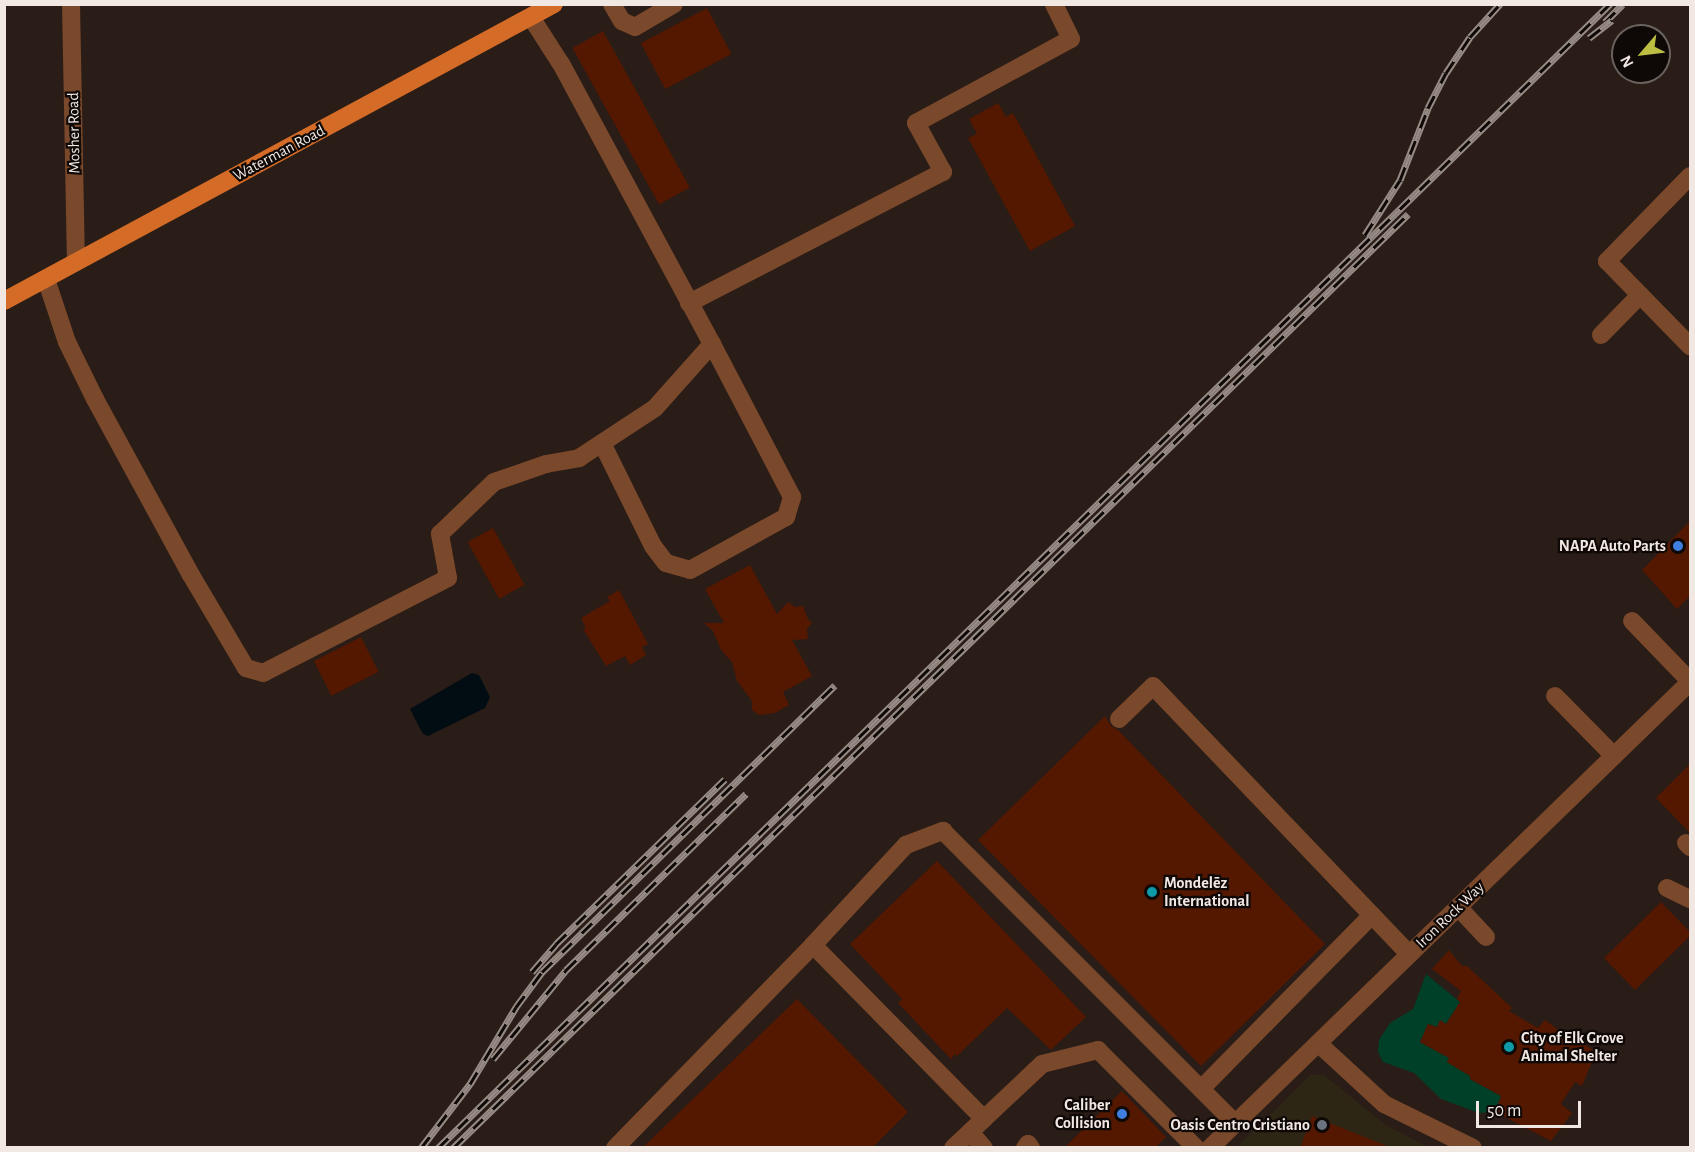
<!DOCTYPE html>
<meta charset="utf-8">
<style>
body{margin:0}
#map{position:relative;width:1695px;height:1152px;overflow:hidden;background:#2a1c16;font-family:"Alegreya Sans",sans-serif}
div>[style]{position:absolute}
.industrial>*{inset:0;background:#2d2615}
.green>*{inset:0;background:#003f28}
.water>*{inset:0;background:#020c13}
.building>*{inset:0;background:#541800;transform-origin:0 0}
.minor>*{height:18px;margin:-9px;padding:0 9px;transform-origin:9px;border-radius:9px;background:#7a482b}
.major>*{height:18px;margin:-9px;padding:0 9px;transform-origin:9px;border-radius:9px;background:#d46c27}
.rail>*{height:7px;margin-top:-3.5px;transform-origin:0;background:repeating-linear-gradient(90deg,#0e0806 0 14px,#978b86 0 28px);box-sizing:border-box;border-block:2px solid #978b86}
.dots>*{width:16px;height:16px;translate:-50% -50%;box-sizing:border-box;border:3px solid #0e0806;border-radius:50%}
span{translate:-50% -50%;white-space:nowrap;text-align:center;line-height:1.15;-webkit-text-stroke:4.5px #0e0806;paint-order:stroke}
.street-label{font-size:16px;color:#f2e8e3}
.poi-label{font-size:16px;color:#f2e8e3;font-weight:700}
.right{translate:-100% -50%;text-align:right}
.left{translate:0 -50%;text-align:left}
.frame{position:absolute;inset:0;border:6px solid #f2e8e3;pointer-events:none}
.north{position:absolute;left:1611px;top:24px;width:60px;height:60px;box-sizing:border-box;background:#0e0806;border:2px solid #69625e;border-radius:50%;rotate:242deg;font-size:16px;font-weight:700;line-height:24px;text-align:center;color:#f2e8e3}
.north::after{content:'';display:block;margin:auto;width:21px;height:27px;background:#bdbf43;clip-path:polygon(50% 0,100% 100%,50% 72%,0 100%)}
.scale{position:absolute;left:1476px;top:1101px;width:105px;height:27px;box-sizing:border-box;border:3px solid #f2e8e3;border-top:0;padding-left:8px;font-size:18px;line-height:21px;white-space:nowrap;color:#f2e8e3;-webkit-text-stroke:4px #0e0806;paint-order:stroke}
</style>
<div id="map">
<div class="industrial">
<div style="clip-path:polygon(1310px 1075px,1324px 1075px,1386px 1125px,1428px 1147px,1236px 1148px)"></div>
</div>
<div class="green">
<div style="clip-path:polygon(1426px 974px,1460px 1002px,1446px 1024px,1440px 1021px,1437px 1027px,1428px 1024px,1420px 1042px,1449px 1058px,1447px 1062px,1470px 1076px,1470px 1079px,1501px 1096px,1495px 1112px,1479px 1113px,1441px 1099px,1414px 1073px,1383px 1062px,1378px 1052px,1379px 1040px,1390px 1023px,1413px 1009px)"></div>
</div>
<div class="water">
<div style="clip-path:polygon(472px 673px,479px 675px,490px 697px,485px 708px,428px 736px,423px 734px,410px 709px)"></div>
</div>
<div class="building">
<div style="left:707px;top:8px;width:52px;height:75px;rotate:62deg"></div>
<div style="left:603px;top:31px;width:179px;height:35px;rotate:61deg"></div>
<div style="clip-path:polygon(998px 103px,1006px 117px,1013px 113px,1075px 226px,1030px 251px,968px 138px,977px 134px,969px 119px)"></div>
<div style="clip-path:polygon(1690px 521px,1690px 596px,1677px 609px,1642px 570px)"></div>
<div style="left:493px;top:528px;width:65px;height:29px;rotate:61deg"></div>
<div style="clip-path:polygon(750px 565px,777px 614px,788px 602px,795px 607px,803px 606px,808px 619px,812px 623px,807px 629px,808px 639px,792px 640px,812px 676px,783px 692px,789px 705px,775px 713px,759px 715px,752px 710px,752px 701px,737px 681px,732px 662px,721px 650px,713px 631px,704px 623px,724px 623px,705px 589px)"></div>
<div style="clip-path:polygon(619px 590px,648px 644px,642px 647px,646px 655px,630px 665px,625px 656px,606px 666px,583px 629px,586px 628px,581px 618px,610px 601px,607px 597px)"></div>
<div style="left:361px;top:637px;width:39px;height:53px;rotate:63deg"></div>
<div style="clip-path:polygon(1105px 716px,1111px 726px,1118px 730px,1325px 944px,1201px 1066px,978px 840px)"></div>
<div style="clip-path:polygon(1690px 764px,1690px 833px,1656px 798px)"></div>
<div style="clip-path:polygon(937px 861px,1086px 1017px,1051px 1050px,1007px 1008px,957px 1056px,955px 1054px,951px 1059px,898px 1003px,902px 999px,850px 944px)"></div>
<div style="clip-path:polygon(1661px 902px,1690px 932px,1690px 936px,1635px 990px,1604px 958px)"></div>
<div style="clip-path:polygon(1449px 950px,1462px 966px,1467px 966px,1512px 1008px,1509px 1011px,1538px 1028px,1545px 1020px,1567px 1036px,1570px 1034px,1596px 1052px,1582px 1086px,1575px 1082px,1561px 1104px,1572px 1113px,1551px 1141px,1495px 1112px,1501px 1096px,1470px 1079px,1470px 1076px,1447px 1062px,1449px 1058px,1420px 1042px,1428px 1024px,1437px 1027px,1440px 1020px,1446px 1024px,1460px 1002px,1457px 999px,1461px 991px,1432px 969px)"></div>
<div style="clip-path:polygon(797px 999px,908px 1112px,872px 1148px,642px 1148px)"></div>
<div style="clip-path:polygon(1122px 1091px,1166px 1137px,1155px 1148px,1064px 1148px)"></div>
<div style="clip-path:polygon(1312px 1116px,1390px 1147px,1390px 1148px,1300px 1148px)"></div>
</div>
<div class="minor">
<div style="left:71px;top:4px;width:258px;rotate:88.9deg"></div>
<div style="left:612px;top:4px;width:20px;rotate:60deg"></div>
<div style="left:622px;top:21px;width:14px;rotate:25deg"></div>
<div style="left:635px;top:27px;width:45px;rotate:-30.5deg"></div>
<div style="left:1690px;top:176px;width:119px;rotate:134.3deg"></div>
<div style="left:1607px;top:261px;width:119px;rotate:45.7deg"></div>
<div style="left:46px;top:279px;width:66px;rotate:71.6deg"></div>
<div style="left:67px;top:342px;width:64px;rotate:63.8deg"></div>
<div style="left:95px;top:399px;width:200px;rotate:61.4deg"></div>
<div style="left:191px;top:575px;width:108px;rotate:59.4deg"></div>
<div style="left:246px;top:668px;width:18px;rotate:16deg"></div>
<div style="left:263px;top:673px;width:208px;rotate:-27.2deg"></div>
<div style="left:448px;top:578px;width:45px;rotate:-100.3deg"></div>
<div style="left:440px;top:534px;width:75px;rotate:-43.9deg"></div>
<div style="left:494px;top:482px;width:55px;rotate:-19.1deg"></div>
<div style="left:546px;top:464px;width:34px;rotate:-10deg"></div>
<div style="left:579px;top:458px;width:91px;rotate:-33.3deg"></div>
<div style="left:655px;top:408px;width:86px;rotate:-48.3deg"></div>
<div style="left:712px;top:344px;width:318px;rotate:-118.3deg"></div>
<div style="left:561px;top:64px;width:56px;rotate:-122.6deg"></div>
<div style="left:689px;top:303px;width:286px;rotate:-27.3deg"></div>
<div style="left:943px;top:172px;width:56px;rotate:-118.9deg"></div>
<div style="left:916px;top:123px;width:176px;rotate:-28.5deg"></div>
<div style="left:1071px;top:39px;width:39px;rotate:-116deg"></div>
<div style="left:1601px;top:335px;width:56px;rotate:-45.7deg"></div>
<div style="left:602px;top:443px;width:115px;rotate:63.7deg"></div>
<div style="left:653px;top:546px;width:21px;rotate:53deg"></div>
<div style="left:666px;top:563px;width:25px;rotate:16deg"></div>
<div style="left:690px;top:570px;width:110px;rotate:-28.9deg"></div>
<div style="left:786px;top:517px;width:21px;rotate:-73deg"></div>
<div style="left:792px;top:497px;width:173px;rotate:-117.6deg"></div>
<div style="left:1632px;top:621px;width:83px;rotate:46deg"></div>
<div style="left:1555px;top:696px;width:84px;rotate:45.5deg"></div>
<div style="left:1119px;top:719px;width:47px;rotate:-44.1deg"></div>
<div style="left:1153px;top:686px;width:371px;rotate:46.3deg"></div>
<div style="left:1686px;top:843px;width:6px;rotate:45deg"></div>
<div style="left:1667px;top:888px;width:25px;rotate:26deg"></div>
<div style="left:1458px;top:907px;width:41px;rotate:47deg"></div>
<div style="left:1319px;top:1044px;width:88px;rotate:42.7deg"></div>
<div style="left:1384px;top:1104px;width:99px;rotate:26.3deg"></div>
<div style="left:1201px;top:1089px;width:244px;rotate:-45.5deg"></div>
<div style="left:984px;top:1119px;width:244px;rotate:-134.5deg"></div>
<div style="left:813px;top:945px;width:137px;rotate:-47.1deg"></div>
<div style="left:906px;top:845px;width:40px;rotate:-21deg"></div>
<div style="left:943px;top:831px;width:413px;rotate:45deg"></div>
<div style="left:970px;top:1132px;width:21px;rotate:49deg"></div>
<div style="left:615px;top:1148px;width:284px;rotate:-45.7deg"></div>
<div style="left:953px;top:1148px;width:122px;rotate:-43.3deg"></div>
<div style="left:1042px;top:1064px;width:58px;rotate:-14deg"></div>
<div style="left:1098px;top:1050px;width:139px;rotate:45deg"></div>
<div style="left:1025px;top:1148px;width:5px;rotate:-53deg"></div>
<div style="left:1028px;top:1144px;width:5px;rotate:53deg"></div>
<div style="left:1210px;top:1148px;width:669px;rotate:-44.15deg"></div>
</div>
<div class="major">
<div style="left:4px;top:301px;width:625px;rotate:-28.37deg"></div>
</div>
<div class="rail">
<div style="left:1605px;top:22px;width:25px;rotate:-45deg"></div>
<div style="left:1589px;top:38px;width:29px;rotate:-38deg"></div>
<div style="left:1365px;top:235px;width:65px;rotate:-57.5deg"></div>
<div style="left:1400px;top:180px;width:77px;rotate:-68.7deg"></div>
<div style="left:1428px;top:108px;width:39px;rotate:-63deg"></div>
<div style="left:1446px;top:73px;width:43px;rotate:-56.3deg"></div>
<div style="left:1470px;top:37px;width:45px;rotate:-47.7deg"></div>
<div style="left:532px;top:972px;width:37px;rotate:-49deg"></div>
<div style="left:556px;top:944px;width:236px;rotate:-44.3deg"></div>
<div style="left:493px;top:1059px;width:115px;rotate:-50.6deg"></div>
<div style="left:566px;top:970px;width:252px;rotate:-44.4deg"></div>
<div style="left:421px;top:1148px;width:81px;rotate:-52.6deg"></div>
<div style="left:470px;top:1084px;width:90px;rotate:-59.1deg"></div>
<div style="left:516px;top:1007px;width:44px;rotate:-53.4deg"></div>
<div style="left:542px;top:972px;width:410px;rotate:-44.4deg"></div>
<div style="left:438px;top:1148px;width:1638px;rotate:-44.31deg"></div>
<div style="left:453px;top:1148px;width:1336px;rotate:-44.36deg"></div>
</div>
<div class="dots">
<div style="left:1678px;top:546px;background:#3f7fe0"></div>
<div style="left:1152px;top:892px;background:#0f9aa8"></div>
<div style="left:1509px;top:1047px;background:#0f9aa8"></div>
<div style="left:1122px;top:1114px;background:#3f7fe0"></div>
<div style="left:1322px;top:1125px;background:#6b7280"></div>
</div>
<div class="street-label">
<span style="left:74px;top:133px;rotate:-91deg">Mosher Road</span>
<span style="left:279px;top:153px;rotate:-28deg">Waterman Road</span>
<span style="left:1450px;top:915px;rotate:-44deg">Iron Rock Way</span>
</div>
<div class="poi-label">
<span class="right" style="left:1666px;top:546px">NAPA Auto Parts</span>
<span class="left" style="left:1164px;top:892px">Mondelēz<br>International</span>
<span class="left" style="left:1521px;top:1047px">City of Elk Grove<br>Animal Shelter</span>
<span class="right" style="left:1110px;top:1114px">Caliber<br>Collision</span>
<span class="right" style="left:1310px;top:1125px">Oasis Centro Cristiano</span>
</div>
<div class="frame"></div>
<div class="north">N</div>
<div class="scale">50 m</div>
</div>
